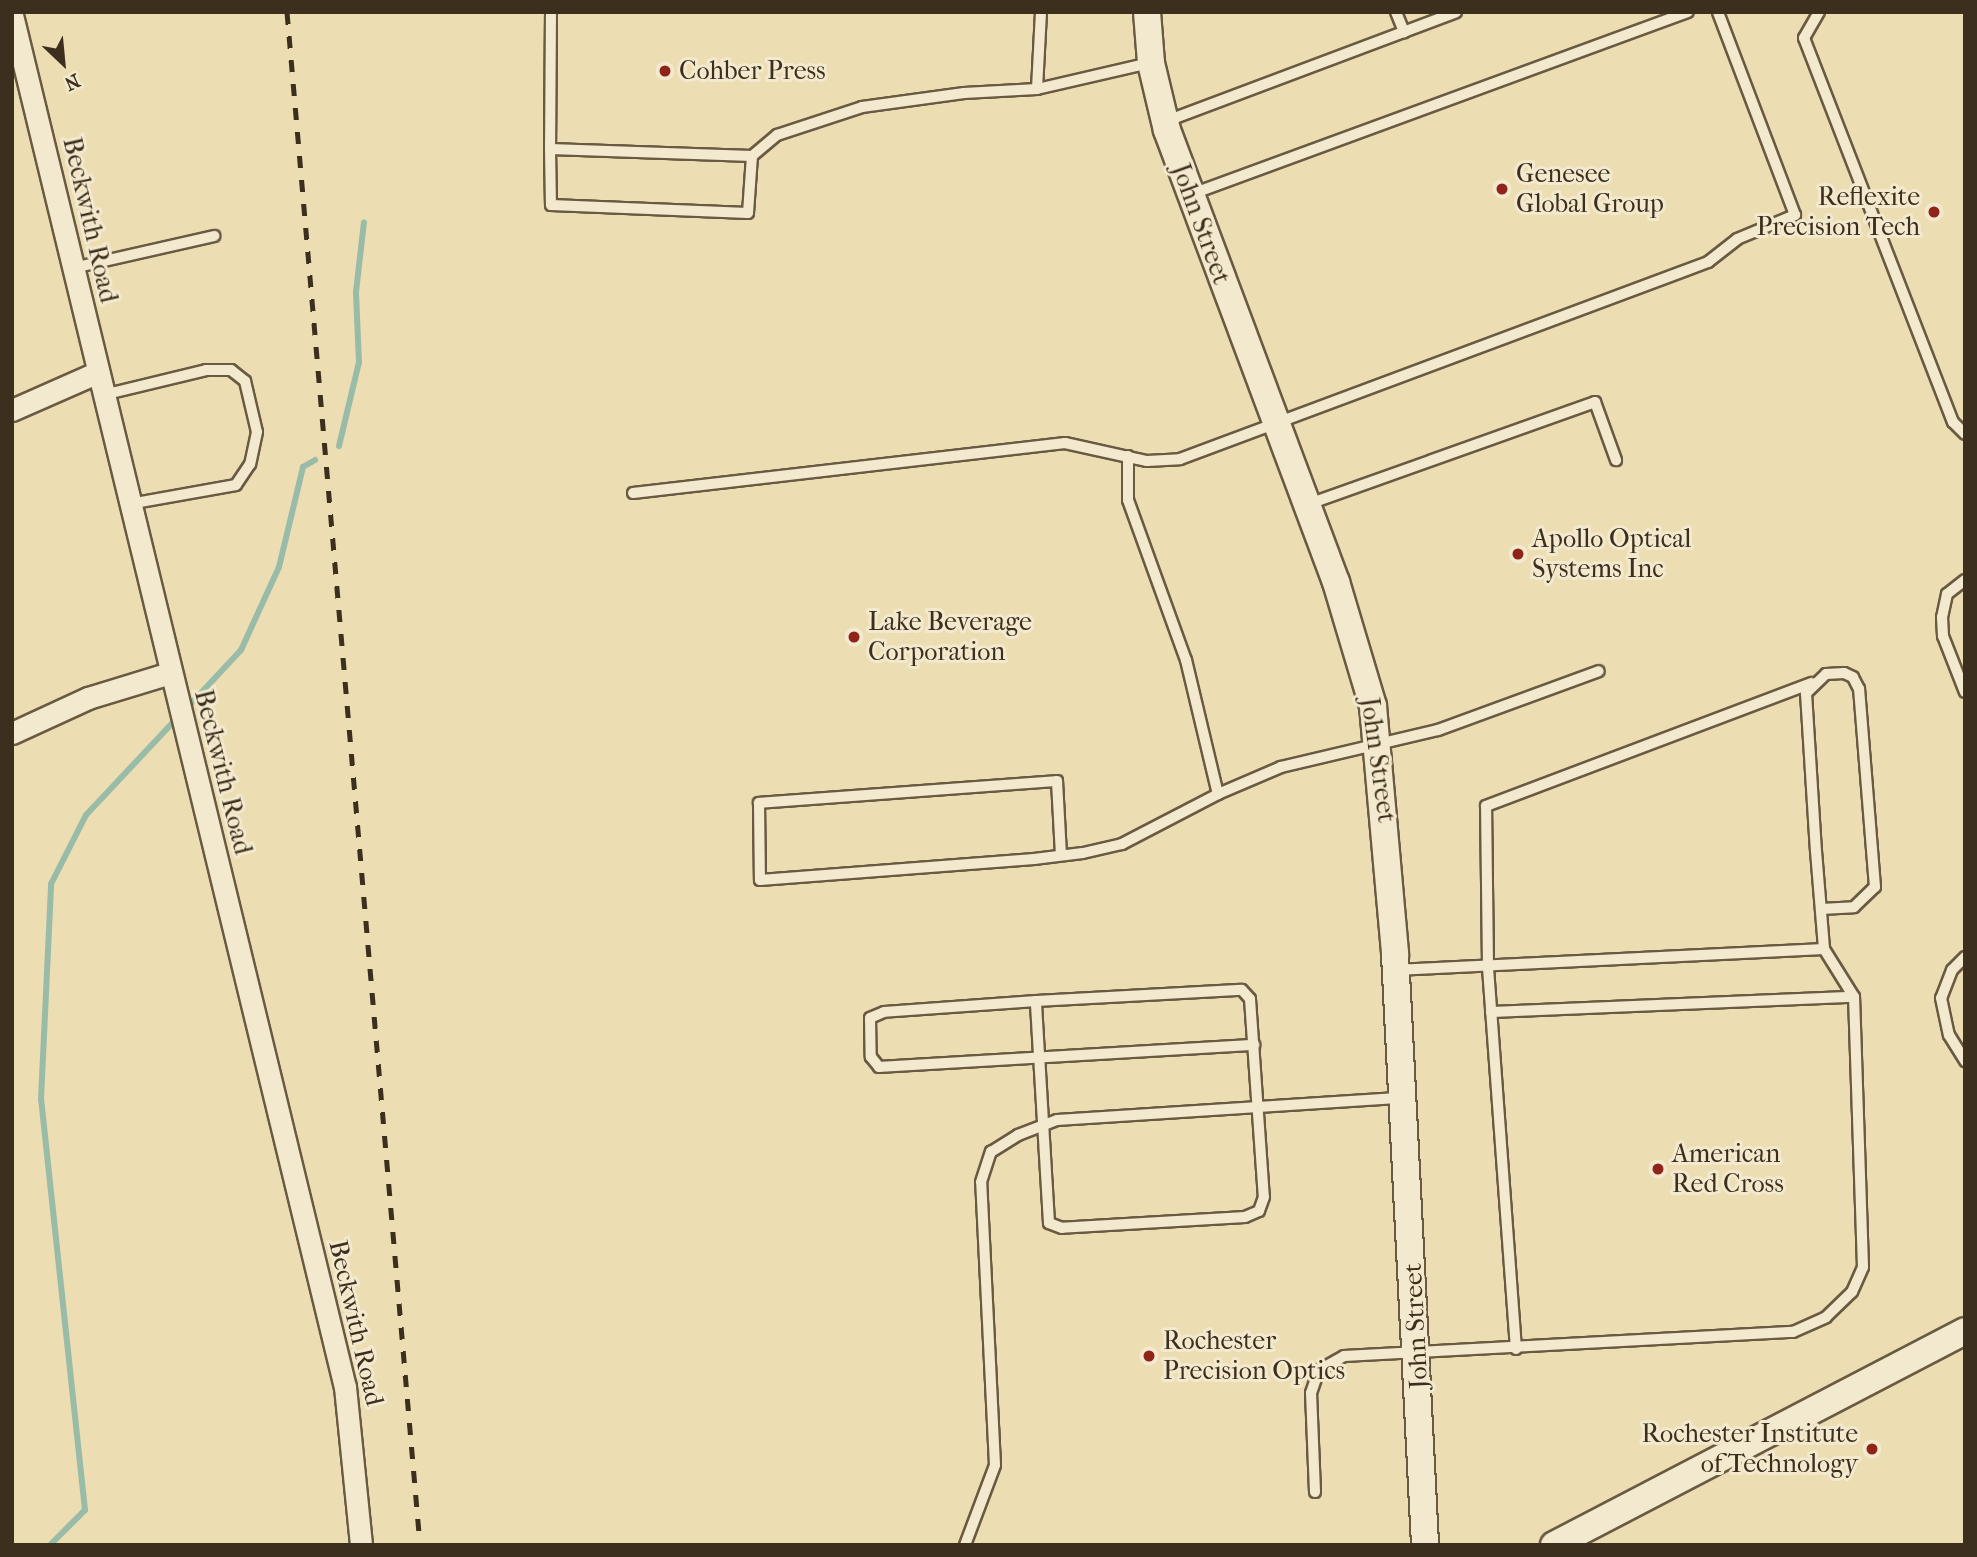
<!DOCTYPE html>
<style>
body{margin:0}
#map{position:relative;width:1977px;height:1557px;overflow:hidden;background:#ecddb3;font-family:"IM FELL French Canon",serif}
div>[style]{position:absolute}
.stream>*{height:6px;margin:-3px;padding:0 3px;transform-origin:3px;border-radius:3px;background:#99bca8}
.roads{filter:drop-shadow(2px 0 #695a42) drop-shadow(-2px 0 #695a42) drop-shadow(0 2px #695a42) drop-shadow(0 -2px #695a42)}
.service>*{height:10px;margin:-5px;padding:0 5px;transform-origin:5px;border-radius:5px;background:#f3e9ce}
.minor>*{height:21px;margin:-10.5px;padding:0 10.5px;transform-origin:10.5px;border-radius:10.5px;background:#f3e9ce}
.tertiary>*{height:26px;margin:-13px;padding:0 13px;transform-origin:13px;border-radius:13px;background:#f3e9ce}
.rail>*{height:5px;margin-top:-2.5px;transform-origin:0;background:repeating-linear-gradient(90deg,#3d2f1d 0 12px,transparent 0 24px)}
.dots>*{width:19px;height:19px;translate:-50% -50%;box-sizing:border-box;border:4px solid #f3e9ce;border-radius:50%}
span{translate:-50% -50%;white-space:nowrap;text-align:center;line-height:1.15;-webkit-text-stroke:6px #f3e9ce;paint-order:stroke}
.poi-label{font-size:26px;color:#3d2f1d}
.left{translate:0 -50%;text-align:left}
.right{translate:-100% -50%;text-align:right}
.street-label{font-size:26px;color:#3d2f1d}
.frame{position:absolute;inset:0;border:14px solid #3d2f1d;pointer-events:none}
.north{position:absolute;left:28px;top:28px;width:70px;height:70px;-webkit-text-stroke:5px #f3e9ce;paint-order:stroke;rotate:154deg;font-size:19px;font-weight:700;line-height:28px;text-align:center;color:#3d2f1d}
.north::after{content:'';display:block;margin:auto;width:24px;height:32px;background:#3d2f1d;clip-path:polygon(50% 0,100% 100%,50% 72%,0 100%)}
</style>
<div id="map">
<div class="stream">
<div style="left:339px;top:446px;width:86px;rotate:-76.6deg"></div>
<div style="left:359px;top:362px;width:70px;rotate:-92.5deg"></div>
<div style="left:356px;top:292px;width:70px;rotate:-83.5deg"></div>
<div style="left:186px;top:709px;width:81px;rotate:-47deg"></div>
<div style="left:241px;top:650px;width:91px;rotate:-65.4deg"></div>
<div style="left:279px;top:567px;width:103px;rotate:-76.5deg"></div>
<div style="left:303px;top:467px;width:14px;rotate:-30deg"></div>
<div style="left:50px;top:1545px;width:49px;rotate:-45deg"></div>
<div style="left:85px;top:1510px;width:413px;rotate:-96.1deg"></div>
<div style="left:41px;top:1099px;width:215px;rotate:-87.3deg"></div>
<div style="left:51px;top:884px;width:77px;rotate:-63.1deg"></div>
<div style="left:86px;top:815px;width:134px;rotate:-46.8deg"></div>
</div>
<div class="roads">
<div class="service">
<div style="left:551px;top:12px;width:137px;rotate:90.4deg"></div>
<div style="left:550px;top:149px;width:202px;rotate:2deg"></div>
<div style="left:752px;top:156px;width:33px;rotate:-40deg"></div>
<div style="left:777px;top:135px;width:89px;rotate:-18.2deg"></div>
<div style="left:862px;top:107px;width:103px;rotate:-7.8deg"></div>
<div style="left:964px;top:93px;width:73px;rotate:-3.1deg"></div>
<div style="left:1041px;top:12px;width:77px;rotate:93deg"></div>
<div style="left:1037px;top:89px;width:116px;rotate:-13deg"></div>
<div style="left:1396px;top:12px;width:22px;rotate:68deg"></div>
<div style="left:1819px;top:12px;width:30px;rotate:120deg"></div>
<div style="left:1804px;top:38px;width:412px;rotate:68.8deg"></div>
<div style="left:1953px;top:422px;width:17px;rotate:45deg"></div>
<div style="left:1164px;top:122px;width:312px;rotate:-20.6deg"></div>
<div style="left:550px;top:149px;width:56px;rotate:89deg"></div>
<div style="left:551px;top:205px;width:197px;rotate:2.3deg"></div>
<div style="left:748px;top:213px;width:57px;rotate:-86deg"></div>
<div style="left:1192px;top:194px;width:528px;rotate:-20.15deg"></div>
<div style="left:73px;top:268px;width:145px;rotate:-12.8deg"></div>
<div style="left:103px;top:395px;width:106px;rotate:-13.6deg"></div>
<div style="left:206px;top:370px;width:25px"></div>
<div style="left:231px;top:370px;width:18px;rotate:38deg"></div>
<div style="left:245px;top:381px;width:52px;rotate:76.8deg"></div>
<div style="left:257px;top:432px;width:33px;rotate:102deg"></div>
<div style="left:250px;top:464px;width:25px;rotate:124deg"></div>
<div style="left:236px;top:485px;width:109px;rotate:169.9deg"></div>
<div style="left:1128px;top:456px;width:44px;rotate:90deg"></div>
<div style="left:1128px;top:500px;width:170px;rotate:70.1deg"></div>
<div style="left:1186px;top:660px;width:138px;rotate:76.6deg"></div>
<div style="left:1218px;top:794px;width:69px;rotate:-23.2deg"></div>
<div style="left:1281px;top:767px;width:161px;rotate:-13.3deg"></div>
<div style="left:1438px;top:730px;width:171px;rotate:-20.1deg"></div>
<div style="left:633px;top:493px;width:435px;rotate:-6.6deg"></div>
<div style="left:1065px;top:443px;width:84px;rotate:12.4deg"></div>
<div style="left:1147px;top:461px;width:33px;rotate:-3deg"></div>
<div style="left:1180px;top:459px;width:564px;rotate:-20.46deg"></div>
<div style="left:1708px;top:262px;width:37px;rotate:-38deg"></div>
<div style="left:1737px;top:239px;width:63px;rotate:-22.5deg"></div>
<div style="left:1795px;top:215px;width:217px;rotate:-110.8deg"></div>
<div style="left:1306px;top:505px;width:307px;rotate:-19.6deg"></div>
<div style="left:1595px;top:402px;width:62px;rotate:70.1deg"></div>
<div style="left:1965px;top:580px;width:23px;rotate:142deg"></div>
<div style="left:1947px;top:594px;width:24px;rotate:102deg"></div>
<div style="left:1942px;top:617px;width:19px;rotate:87deg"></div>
<div style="left:1943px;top:636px;width:60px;rotate:68.6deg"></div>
<div style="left:1061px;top:855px;width:74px;rotate:-93.1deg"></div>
<div style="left:1057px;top:781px;width:299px;rotate:175.8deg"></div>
<div style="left:759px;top:803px;width:77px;rotate:89.3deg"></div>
<div style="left:760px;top:880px;width:275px;rotate:-4.4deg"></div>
<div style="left:1034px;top:859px;width:49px;rotate:-7deg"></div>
<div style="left:1083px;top:853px;width:40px;rotate:-13deg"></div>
<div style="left:1122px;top:844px;width:108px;rotate:-27.5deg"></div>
<div style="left:1821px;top:909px;width:33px;rotate:-3deg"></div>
<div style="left:1854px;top:907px;width:29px;rotate:-44deg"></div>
<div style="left:1875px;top:887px;width:199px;rotate:-94.6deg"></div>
<div style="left:1859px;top:689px;width:13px;rotate:-117deg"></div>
<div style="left:1853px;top:677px;width:10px;rotate:-156deg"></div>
<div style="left:1844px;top:673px;width:18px;rotate:177deg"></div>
<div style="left:1826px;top:674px;width:28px;rotate:136deg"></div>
<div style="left:1806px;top:693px;width:158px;rotate:86.4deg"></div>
<div style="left:1816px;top:851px;width:98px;rotate:85.3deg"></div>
<div style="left:1965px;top:957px;width:18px;rotate:135deg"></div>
<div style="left:1952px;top:970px;width:30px;rotate:111deg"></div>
<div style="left:1941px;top:998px;width:38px;rotate:78deg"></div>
<div style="left:1949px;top:1035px;width:31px;rotate:58deg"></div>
<div style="left:1242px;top:990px;width:12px;rotate:48deg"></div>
<div style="left:1250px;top:999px;width:198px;rotate:86deg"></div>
<div style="left:1264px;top:1197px;width:15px;rotate:110deg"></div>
<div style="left:1259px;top:1211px;width:15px;rotate:157deg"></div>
<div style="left:1245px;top:1217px;width:183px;rotate:176.6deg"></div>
<div style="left:1062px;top:1228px;width:14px;rotate:-159deg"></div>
<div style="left:1049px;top:1223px;width:222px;rotate:-93.4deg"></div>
<div style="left:1036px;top:1001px;width:206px;rotate:-3.1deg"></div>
<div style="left:1036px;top:1001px;width:152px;rotate:175.9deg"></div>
<div style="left:884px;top:1012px;width:15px;rotate:157deg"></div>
<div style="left:870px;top:1018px;width:39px;rotate:89deg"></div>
<div style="left:871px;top:1057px;width:13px;rotate:51deg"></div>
<div style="left:879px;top:1067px;width:376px;rotate:-3.4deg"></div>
<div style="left:1491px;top:1012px;width:363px;rotate:-2.4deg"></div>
<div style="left:1516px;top:1349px;width:384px;rotate:-94.2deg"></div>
<div style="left:1488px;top:966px;width:160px;rotate:-90.7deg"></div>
<div style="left:1486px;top:806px;width:348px;rotate:-20.7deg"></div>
<div style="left:1315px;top:1492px;width:99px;rotate:-92.3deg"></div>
<div style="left:1311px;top:1393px;width:24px;rotate:-71deg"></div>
<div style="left:1319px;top:1370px;width:29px;rotate:-29deg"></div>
<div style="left:1344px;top:1356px;width:450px;rotate:-3.1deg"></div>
<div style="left:1793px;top:1332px;width:36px;rotate:-24deg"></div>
<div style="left:1826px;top:1317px;width:36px;rotate:-44deg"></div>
<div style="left:1852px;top:1292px;width:27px;rotate:-66deg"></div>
<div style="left:1863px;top:1267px;width:270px;rotate:-91.9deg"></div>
<div style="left:1854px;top:997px;width:57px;rotate:-122deg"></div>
<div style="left:1824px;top:949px;width:429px;rotate:177.2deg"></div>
<div style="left:965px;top:1545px;width:85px;rotate:-69.4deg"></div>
<div style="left:995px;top:1465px;width:283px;rotate:-92.8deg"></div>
<div style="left:981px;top:1182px;width:32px;rotate:-72deg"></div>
<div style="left:991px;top:1152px;width:32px;rotate:-32deg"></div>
<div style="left:1018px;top:1135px;width:42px;rotate:-21deg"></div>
<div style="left:1057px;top:1120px;width:345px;rotate:-3.7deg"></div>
</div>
<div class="minor">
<div style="left:12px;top:15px;width:1412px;rotate:76.36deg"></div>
<div style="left:345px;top:1387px;width:159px;rotate:84.2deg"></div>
<div style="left:12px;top:410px;width:94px;rotate:-23.8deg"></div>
<div style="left:12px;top:733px;width:84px;rotate:-24.7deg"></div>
<div style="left:88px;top:698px;width:86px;rotate:-17deg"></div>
</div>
<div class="tertiary">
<div style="left:1147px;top:12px;width:51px;rotate:85.5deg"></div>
<div style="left:1151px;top:63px;width:69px;rotate:76.6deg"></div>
<div style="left:1167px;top:130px;width:483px;rotate:69.5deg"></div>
<div style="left:1336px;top:582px;width:129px;rotate:73.4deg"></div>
<div style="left:1373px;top:706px;width:249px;rotate:84.9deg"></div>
<div style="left:1395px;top:954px;width:592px;rotate:87.09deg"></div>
<div style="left:1554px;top:1545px;width:463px;rotate:-27.5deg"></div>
</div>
</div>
<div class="rail">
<div style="left:287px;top:12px;width:1539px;rotate:85.04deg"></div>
</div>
<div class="dots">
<div style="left:665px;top:71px;background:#8f2418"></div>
<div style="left:1502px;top:189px;background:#8f2418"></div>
<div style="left:1934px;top:212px;background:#8f2418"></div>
<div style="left:1518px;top:554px;background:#8f2418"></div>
<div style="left:854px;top:637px;background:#8f2418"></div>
<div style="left:1658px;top:1169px;background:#8f2418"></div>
<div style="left:1149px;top:1356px;background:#8f2418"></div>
<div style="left:1872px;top:1449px;background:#8f2418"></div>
</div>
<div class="poi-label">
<span class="left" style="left:679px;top:71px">Cohber Press</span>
<span class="left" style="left:1516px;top:189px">Genesee<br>Global Group</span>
<span class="right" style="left:1920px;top:212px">Reflexite<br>Precision Tech</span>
<span class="left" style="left:1532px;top:554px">Apollo Optical<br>Systems Inc</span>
<span class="left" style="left:868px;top:637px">Lake Beverage<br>Corporation</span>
<span class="left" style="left:1672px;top:1169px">American<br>Red Cross</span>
<span class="left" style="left:1163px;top:1356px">Rochester<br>Precision Optics</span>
<span class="right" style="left:1858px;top:1449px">Rochester Institute<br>of Technology</span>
</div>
<div class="street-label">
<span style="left:90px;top:220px;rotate:77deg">Beckwith Road</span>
<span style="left:1201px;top:224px;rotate:70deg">John Street</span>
<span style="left:1378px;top:760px;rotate:82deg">John Street</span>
<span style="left:223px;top:772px;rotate:76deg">Beckwith Road</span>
<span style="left:356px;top:1323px;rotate:77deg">Beckwith Road</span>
<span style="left:1416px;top:1326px;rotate:-93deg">John Street</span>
</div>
<div class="frame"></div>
<div class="north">N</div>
</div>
